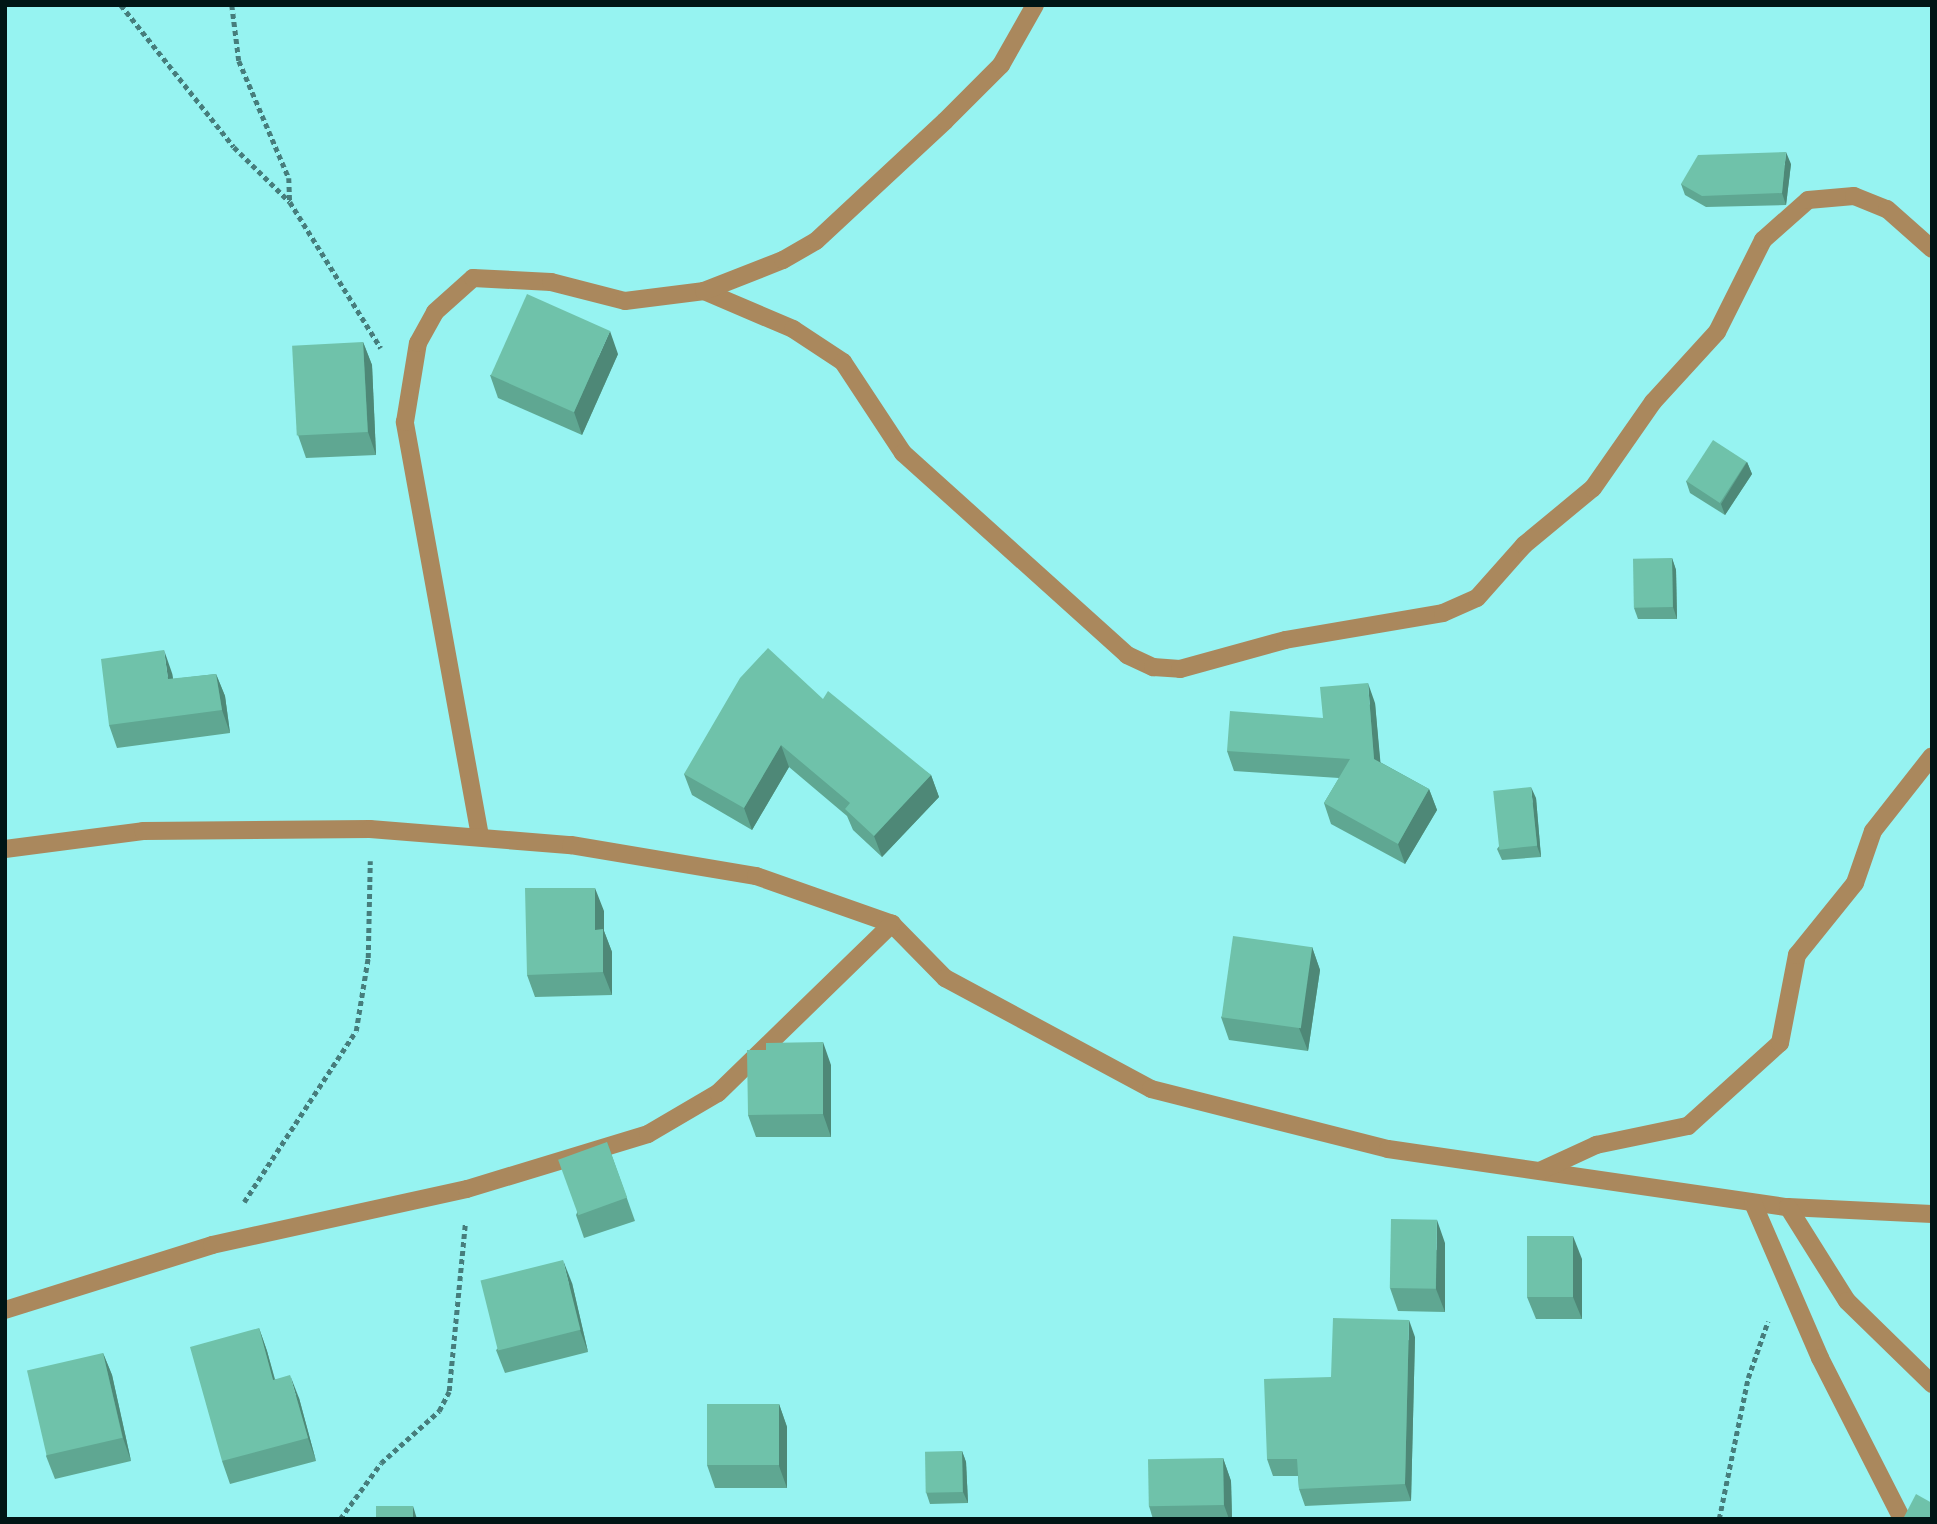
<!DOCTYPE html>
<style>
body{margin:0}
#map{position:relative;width:1937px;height:1524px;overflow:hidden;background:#96f3f1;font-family:Raleway,sans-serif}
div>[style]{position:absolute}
.path>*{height:4.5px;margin-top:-2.25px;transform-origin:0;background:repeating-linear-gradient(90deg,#467d7c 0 5px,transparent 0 8.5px)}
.minor>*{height:18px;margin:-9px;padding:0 9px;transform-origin:9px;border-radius:9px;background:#aa885d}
.wall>*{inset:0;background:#5fa792}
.shaded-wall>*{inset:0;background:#4e8877}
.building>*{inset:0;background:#6fc2aa;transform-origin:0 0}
span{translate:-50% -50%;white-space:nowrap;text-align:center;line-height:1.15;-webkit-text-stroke:5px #96f3f1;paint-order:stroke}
.frame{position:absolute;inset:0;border:7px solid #001515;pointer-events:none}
</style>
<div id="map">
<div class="path">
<div style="left:121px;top:5px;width:181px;rotate:51.5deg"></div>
<div style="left:234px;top:147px;width:78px;rotate:44.5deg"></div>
<div style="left:290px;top:202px;width:172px;rotate:58.1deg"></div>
<div style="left:232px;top:5px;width:56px;rotate:82.9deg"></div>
<div style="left:239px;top:61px;width:127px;rotate:66.9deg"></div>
<div style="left:289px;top:178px;width:23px;rotate:88deg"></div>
<div style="left:244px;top:1202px;width:204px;rotate:-56.8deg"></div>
<div style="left:356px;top:1031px;width:74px;rotate:-80.7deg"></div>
<div style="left:368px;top:958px;width:97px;rotate:-88.8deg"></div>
<div style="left:340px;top:1519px;width:69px;rotate:-53.8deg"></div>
<div style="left:381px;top:1463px;width:78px;rotate:-41.9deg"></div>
<div style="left:439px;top:1411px;width:22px;rotate:-63deg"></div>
<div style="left:449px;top:1391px;width:168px;rotate:-84.5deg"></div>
<div style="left:1719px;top:1519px;width:144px;rotate:-78.4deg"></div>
<div style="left:1748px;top:1378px;width:60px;rotate:-70.7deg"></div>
</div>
<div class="minor">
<div style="left:704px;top:291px;width:97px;rotate:23.1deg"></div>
<div style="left:793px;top:329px;width:60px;rotate:33.4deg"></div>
<div style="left:843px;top:362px;width:109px;rotate:56.6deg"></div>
<div style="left:903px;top:453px;width:302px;rotate:42deg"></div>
<div style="left:1127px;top:655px;width:29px;rotate:25deg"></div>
<div style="left:1153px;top:667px;width:27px;rotate:4deg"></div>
<div style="left:1180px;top:669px;width:109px;rotate:-15.4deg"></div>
<div style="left:1285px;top:640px;width:160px;rotate:-9.7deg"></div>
<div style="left:1443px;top:613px;width:37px;rotate:-24deg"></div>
<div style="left:1477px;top:598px;width:71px;rotate:-48.4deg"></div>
<div style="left:1524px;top:545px;width:89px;rotate:-39.6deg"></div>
<div style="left:1593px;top:488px;width:105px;rotate:-55.1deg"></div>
<div style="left:1653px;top:402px;width:95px;rotate:-47.6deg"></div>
<div style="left:1717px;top:332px;width:103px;rotate:-63.4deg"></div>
<div style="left:1763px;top:240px;width:60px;rotate:-41.6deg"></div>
<div style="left:1808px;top:200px;width:46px;rotate:-5deg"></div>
<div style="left:1854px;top:196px;width:35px;rotate:22deg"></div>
<div style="left:1887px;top:209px;width:60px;rotate:41.6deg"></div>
<div style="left:480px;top:836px;width:421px;rotate:-100.3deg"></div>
<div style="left:405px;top:422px;width:80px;rotate:-80.7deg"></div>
<div style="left:418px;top:343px;width:35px;rotate:-61deg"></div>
<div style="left:435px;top:312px;width:51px;rotate:-41.8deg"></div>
<div style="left:473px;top:278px;width:78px;rotate:2.9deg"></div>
<div style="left:551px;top:282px;width:76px;rotate:14.4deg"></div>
<div style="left:625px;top:301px;width:80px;rotate:-7.2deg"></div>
<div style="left:704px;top:291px;width:85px;rotate:-21.4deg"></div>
<div style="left:783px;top:260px;width:38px;rotate:-30deg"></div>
<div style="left:816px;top:241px;width:176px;rotate:-42.9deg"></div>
<div style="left:945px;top:121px;width:79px;rotate:-45deg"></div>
<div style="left:1001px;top:65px;width:69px;rotate:-60.5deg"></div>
<div style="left:5px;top:849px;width:139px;rotate:-7.4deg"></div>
<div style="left:143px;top:831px;width:227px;rotate:-0.5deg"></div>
<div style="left:370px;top:829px;width:202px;rotate:4.6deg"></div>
<div style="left:571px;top:845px;width:188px;rotate:9.5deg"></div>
<div style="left:756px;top:876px;width:144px;rotate:19.4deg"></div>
<div style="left:892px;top:924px;width:76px;rotate:45.5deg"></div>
<div style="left:945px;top:978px;width:234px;rotate:28.3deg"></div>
<div style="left:1151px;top:1089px;width:244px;rotate:14.2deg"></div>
<div style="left:1388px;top:1149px;width:404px;rotate:8.3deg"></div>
<div style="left:1788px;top:1207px;width:144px;rotate:2.8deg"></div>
<div style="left:1542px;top:1170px;width:60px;rotate:-24.8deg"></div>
<div style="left:1596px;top:1145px;width:94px;rotate:-11.7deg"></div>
<div style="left:1688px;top:1126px;width:124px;rotate:-42.1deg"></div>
<div style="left:1780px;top:1043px;width:90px;rotate:-79.1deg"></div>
<div style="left:1797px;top:955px;width:92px;rotate:-51.1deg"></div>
<div style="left:1855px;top:883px;width:55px;rotate:-70.9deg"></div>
<div style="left:1873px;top:831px;width:95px;rotate:-51.8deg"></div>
<div style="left:1753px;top:1203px;width:169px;rotate:66.6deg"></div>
<div style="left:1820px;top:1358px;width:181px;rotate:63deg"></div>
<div style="left:1788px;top:1207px;width:111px;rotate:57.9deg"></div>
<div style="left:1847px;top:1301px;width:119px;rotate:44.3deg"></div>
<div style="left:5px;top:1310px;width:217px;rotate:-17.4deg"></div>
<div style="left:212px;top:1245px;width:261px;rotate:-12.4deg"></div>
<div style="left:467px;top:1189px;width:189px;rotate:-16.9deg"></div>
<div style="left:648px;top:1134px;width:81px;rotate:-30.4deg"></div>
<div style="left:718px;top:1093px;width:243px;rotate:-44.2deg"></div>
</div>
<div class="wall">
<div style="clip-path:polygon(1791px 164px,1786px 205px,1706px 207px,1685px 195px,1681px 184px)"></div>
<div style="clip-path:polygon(363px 342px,372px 365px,376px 455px,306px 458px,298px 435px)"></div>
<div style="clip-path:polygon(618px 354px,582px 435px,498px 398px,490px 375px)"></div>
<div style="clip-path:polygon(1747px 462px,1752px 474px,1725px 515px,1690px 493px,1686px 481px)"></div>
<div style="clip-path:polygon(1672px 558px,1676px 570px,1677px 619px,1638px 619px,1634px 608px)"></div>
<div style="clip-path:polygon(172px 673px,173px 679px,216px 674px,225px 696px,230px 733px,117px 748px,109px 725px)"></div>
<div style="clip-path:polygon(823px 699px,931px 775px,939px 797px,882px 857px,853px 830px,847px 816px,789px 767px,752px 830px,692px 795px,684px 774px)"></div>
<div style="clip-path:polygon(1375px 703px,1380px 762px,1429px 789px,1437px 810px,1405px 864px,1331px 824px,1324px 803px,1339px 778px,1234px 771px,1227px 751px,1323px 718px)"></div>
<div style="clip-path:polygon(1536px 798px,1541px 857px,1502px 860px,1497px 849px)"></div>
<div style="clip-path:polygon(604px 911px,604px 931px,612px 952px,612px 995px,535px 997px,527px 975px)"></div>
<div style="clip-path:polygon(1312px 947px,1320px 970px,1308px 1051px,1229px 1040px,1221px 1017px)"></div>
<div style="clip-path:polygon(766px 1050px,831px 1065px,831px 1137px,756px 1137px,748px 1115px)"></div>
<div style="clip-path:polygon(607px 1142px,635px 1221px,584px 1238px,576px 1215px)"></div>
<div style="clip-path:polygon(1445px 1243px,1445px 1312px,1398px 1311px,1390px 1288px)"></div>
<div style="clip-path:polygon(1582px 1259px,1582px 1319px,1536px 1319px,1527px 1297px)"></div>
<div style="clip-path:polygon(572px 1283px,588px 1352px,505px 1373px,496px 1350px)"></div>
<div style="clip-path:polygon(259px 1328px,267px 1351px,275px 1379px,299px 1398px,316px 1461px,230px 1484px,222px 1461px)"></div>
<div style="clip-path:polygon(1415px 1337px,1411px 1501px,1305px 1506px,1299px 1489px,1298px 1476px,1273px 1476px,1267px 1459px,1331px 1377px)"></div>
<div style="clip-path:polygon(103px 1353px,112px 1375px,131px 1461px,55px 1479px,46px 1456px)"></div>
<div style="clip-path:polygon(779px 1404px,787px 1427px,787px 1488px,715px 1488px,707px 1465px)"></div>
<div style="clip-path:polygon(962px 1451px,966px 1462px,968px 1503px,930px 1504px,926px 1492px)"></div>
<div style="clip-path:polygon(1223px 1458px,1231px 1481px,1232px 1519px,1153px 1519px,1149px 1506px)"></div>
</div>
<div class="shaded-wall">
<div style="clip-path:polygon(1786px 152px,1791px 164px,1786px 205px,1782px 193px)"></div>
<div style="clip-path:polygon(610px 331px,618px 354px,582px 435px,574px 412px)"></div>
<div style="clip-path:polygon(363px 342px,372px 365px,376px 455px,368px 432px)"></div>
<div style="clip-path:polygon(1747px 462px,1752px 474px,1725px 515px,1721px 504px)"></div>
<div style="clip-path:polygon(1672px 558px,1676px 570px,1677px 619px,1673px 607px)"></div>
<div style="clip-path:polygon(164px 650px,172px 673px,177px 702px,168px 679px)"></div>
<div style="clip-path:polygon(216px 674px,225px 696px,230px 733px,222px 710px)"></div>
<div style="clip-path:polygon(1368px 683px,1375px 703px,1382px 779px,1374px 759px)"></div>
<div style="clip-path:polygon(781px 745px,789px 767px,752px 830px,744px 808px)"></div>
<div style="clip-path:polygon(931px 775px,939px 797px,882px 857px,874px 836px)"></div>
<div style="clip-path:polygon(1531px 787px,1536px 798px,1541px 857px,1537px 846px)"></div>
<div style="clip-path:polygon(1429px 789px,1437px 810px,1405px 864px,1398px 844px)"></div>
<div style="clip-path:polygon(595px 888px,604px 911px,604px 931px,612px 952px,612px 995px,603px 972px,595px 930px)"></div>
<div style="clip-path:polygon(1312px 947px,1320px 970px,1308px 1051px,1299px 1028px)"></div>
<div style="clip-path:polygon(823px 1042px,831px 1065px,831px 1137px,823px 1114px)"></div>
<div style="clip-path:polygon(1437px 1220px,1445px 1243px,1445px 1312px,1436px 1289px)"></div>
<div style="clip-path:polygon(1573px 1236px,1582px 1259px,1582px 1319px,1573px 1297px)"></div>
<div style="clip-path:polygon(563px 1260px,572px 1283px,588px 1352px,580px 1330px)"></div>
<div style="clip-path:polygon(1409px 1320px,1415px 1337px,1411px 1501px,1405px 1484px)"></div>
<div style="clip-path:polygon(259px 1328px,267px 1351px,281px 1403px,273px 1380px)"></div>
<div style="clip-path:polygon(103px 1353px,112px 1375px,131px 1461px,123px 1438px)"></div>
<div style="clip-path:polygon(290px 1375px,299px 1398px,316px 1461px,308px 1438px)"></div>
<div style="clip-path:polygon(779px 1404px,787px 1427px,787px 1488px,779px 1466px)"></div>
<div style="clip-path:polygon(962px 1451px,966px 1462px,968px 1503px,963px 1492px)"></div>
<div style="clip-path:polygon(1223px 1458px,1231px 1481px,1232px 1519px,1229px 1519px,1224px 1505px)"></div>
<div style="clip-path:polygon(413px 1506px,417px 1519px,413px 1519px)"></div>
</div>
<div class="building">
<div style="clip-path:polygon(1786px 152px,1782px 193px,1702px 196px,1681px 184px,1698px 155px)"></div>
<div style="left:527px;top:294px;width:91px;height:89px;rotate:24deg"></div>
<div style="left:363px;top:342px;width:90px;height:71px;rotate:87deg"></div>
<div style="left:1713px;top:440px;width:40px;height:49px;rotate:33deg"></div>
<div style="left:1672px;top:558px;width:49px;height:39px;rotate:89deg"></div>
<div style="clip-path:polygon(768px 648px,823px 699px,828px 691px,931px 775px,874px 836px,845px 809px,850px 803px,781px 745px,744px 808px,684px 774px,740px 678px)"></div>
<div style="clip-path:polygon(164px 650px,168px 679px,216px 674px,222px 710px,109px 725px,101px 659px)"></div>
<div style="clip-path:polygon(1368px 683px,1374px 759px,1429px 789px,1398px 844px,1324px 803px,1350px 759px,1227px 751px,1230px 711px,1323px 718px,1320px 687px)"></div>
<div style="left:1531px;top:787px;width:59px;height:38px;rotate:84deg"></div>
<div style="clip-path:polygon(525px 888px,595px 888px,595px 930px,603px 929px,603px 972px,527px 975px)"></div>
<div style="left:1233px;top:936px;width:80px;height:82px;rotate:8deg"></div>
<div style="clip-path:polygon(823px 1042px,823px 1114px,748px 1115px,747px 1050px,766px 1050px,766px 1043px)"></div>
<div style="left:607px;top:1142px;width:59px;height:52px;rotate:70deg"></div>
<div style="left:1391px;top:1219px;width:46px;height:69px;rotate:1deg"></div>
<div style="left:1573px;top:1236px;width:61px;height:46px;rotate:90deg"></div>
<div style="left:563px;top:1260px;width:72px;height:85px;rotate:76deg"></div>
<div style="clip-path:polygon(1333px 1318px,1409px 1320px,1405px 1484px,1299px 1489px,1297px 1459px,1267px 1459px,1264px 1379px,1331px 1377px)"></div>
<div style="clip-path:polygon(259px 1328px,273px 1380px,290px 1375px,308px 1438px,222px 1461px,190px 1347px)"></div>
<div style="left:103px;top:1353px;width:87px;height:78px;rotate:77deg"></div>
<div style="left:707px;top:1404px;width:72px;height:61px"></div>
<div style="left:962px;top:1451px;width:41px;height:37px;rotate:89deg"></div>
<div style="left:1223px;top:1458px;width:47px;height:75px;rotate:89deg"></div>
<div style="clip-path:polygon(1916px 1494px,1932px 1503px,1932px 1519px,1903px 1519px)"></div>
<div style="left:413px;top:1506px;width:13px;height:37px;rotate:90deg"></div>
</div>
<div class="frame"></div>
</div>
